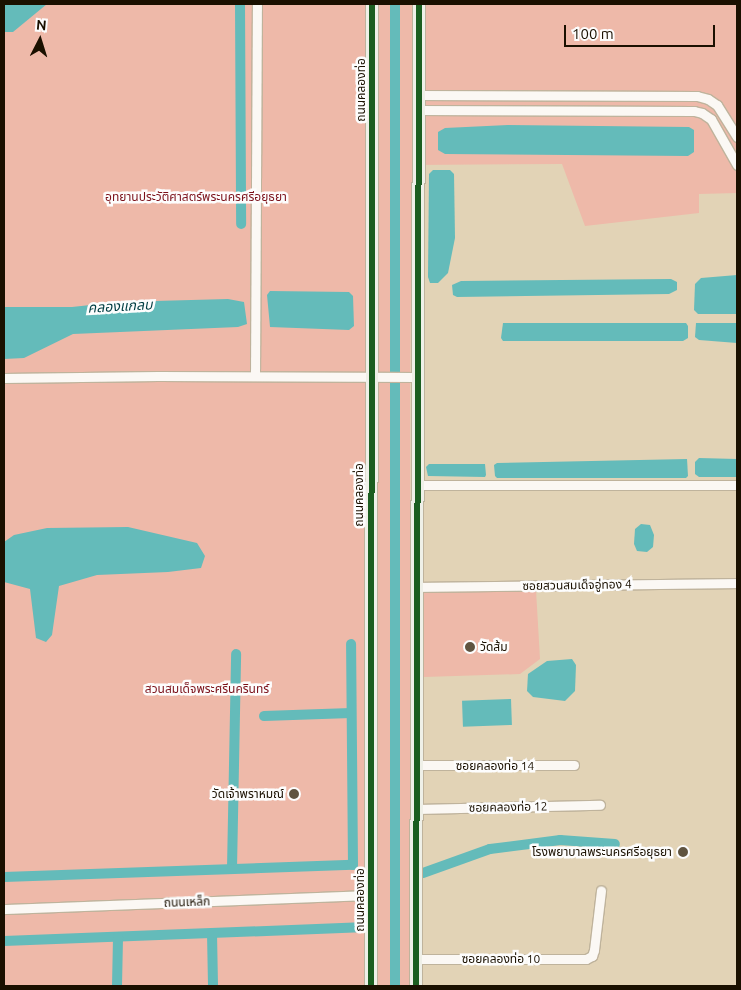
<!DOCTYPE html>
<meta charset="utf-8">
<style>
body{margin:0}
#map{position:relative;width:741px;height:990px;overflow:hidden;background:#e2d3b6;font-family:Ubuntu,"Noto Sans Thai",sans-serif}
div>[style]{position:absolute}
.green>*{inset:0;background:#eeb9a9}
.water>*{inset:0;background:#64bbba;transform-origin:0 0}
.canal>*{height:10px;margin:-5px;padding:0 5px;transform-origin:5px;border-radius:5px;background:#64bbba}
.roads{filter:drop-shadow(1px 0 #bfb39c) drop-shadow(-1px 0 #bfb39c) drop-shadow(0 1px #bfb39c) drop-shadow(0 -1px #bfb39c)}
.street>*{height:9px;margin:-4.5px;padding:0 4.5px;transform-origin:4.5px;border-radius:4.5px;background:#fbf8f4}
.secondary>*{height:12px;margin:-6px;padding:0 6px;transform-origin:6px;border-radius:6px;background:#eff0e8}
.cycleway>*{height:6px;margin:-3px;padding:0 3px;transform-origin:3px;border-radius:3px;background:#1b5e20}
.dots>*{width:14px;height:14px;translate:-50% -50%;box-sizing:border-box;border:2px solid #fdfdfd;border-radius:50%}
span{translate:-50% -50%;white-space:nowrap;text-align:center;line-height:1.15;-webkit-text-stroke:5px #fdfdfd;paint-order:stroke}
.street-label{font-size:12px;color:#1a1000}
.park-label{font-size:12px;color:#7b111a}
.poi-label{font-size:12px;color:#1a1000}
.left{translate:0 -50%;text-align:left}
.right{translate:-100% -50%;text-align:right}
.water-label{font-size:14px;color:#013d42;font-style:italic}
.frame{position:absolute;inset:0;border:5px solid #1a1000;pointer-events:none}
.north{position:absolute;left:15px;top:15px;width:50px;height:50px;-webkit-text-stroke:4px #fdfdfd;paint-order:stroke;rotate:5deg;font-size:14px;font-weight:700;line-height:20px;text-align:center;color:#1a1000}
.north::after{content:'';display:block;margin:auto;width:18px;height:22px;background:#1a1000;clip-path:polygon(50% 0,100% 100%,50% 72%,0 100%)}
.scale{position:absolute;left:564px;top:25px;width:151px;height:22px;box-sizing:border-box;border:2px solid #1a1000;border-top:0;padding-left:6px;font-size:15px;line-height:18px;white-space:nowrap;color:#1a1000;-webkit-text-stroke:4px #fdfdfd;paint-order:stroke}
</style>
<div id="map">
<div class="green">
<div style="clip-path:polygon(4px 4px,737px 4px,737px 193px,699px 194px,699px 213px,585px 226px,562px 164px,412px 165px,410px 387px,411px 986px,4px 986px)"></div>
<div style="clip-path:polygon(536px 590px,540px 659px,520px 674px,424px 677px,424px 591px)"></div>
</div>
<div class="water">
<div style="clip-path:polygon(4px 4px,47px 4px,13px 32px,4px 32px)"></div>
<div style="clip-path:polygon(508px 125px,689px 127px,694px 130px,694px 152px,688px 156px,445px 154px,438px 150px,438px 132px,445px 128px)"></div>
<div style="clip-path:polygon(433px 170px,450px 170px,454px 174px,455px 238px,448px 273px,438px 283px,430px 283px,428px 277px,429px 174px)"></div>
<div style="clip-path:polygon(737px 275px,737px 314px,698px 314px,694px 310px,695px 284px,701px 278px)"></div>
<div style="clip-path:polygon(671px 279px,677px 282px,677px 290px,669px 294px,457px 297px,453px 295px,452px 285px,461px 281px)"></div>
<div style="clip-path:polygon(270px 291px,349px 292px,353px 296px,354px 326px,349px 330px,270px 327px,267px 295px)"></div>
<div style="clip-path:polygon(228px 299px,244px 302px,247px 324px,238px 327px,73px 334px,24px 358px,4px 359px,4px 307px,72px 307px,118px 302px)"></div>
<div style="clip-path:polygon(503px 323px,686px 323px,688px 326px,688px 338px,683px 341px,503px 341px,501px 338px)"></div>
<div style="clip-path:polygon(696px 323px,737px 323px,737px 343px,699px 340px,695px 337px)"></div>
<div style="clip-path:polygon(699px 458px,737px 459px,737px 477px,699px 477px,695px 474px,695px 462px)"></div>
<div style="clip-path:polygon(687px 459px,688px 476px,686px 478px,497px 478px,495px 476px,494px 465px,497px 463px)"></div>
<div style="clip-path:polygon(429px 464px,485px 464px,486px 475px,485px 477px,428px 476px,426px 467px)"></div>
<div style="clip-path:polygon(641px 524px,650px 525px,654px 535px,653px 547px,647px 552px,637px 551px,634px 544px,635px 529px)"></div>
<div style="clip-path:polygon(128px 527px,197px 543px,205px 556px,201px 568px,168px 572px,97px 575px,59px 586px,52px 635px,46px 642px,36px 638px,30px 589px,4px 582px,4px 542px,14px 535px,47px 528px)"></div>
<div style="clip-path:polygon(572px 659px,576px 665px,575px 691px,565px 701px,533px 697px,527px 691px,528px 674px,547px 661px)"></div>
<div style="left:511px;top:699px;width:26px;height:49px;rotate:88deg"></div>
</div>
<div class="canal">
<div style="left:240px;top:4px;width:220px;rotate:89.7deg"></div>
<div style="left:264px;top:716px;width:87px;rotate:-2deg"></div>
<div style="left:232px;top:869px;width:215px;rotate:-88.9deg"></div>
<div style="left:423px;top:873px;width:71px;rotate:-19.7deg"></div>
<div style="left:490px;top:849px;width:71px;rotate:-7.3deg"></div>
<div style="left:560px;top:840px;width:55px;rotate:4.2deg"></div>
<div style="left:4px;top:877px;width:349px;rotate:-2deg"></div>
<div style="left:353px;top:865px;width:221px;rotate:-90.5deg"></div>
<div style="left:212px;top:933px;width:53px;rotate:88.9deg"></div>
<div style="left:4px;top:941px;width:363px;rotate:-2.2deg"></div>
<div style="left:117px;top:986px;width:49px;rotate:-88.8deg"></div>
<div style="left:395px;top:986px;width:982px;rotate:-90deg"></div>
</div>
<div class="roads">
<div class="street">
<div style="left:418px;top:95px;width:279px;rotate:0.2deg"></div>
<div style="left:697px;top:96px;width:11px;rotate:15deg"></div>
<div style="left:708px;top:99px;width:11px;rotate:34deg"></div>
<div style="left:717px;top:105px;width:38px;rotate:58deg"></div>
<div style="left:418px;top:110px;width:276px;rotate:0.2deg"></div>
<div style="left:694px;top:111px;width:8px;rotate:14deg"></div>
<div style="left:702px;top:113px;width:11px;rotate:34deg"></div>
<div style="left:711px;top:119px;width:53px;rotate:60.5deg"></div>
<div style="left:255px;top:376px;width:372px;rotate:-89.7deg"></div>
<div style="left:4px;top:378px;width:154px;rotate:-0.7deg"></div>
<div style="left:158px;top:376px;width:260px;rotate:0.2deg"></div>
<div style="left:418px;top:485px;width:319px"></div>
<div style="left:417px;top:587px;width:320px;rotate:-0.7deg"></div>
<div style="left:417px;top:765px;width:157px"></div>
<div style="left:417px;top:809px;width:183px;rotate:-1.3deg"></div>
<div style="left:4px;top:909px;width:367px;rotate:-2.2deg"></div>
<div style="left:416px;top:959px;width:170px"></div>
<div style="left:586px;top:959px;width:7px;rotate:-27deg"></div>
<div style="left:592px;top:956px;width:6px;rotate:-72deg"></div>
<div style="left:594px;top:950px;width:60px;rotate:-83.3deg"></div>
</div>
<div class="secondary">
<div style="left:371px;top:986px;width:982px;rotate:-89.94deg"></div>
<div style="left:416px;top:986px;width:982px;rotate:-89.82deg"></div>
</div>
</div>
<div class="cycleway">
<div style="left:371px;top:986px;width:982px;rotate:-89.94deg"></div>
<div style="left:416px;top:986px;width:982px;rotate:-89.82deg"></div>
</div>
<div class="dots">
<div style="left:470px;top:647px;background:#605440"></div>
<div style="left:294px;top:794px;background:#605440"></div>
<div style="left:683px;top:852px;background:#605440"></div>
</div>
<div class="street-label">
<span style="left:361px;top:90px;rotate:-90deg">ถนนคลองท่อ</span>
<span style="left:359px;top:495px;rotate:-90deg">ถนนคลองท่อ</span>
<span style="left:577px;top:585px;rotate:-1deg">ซอยสวนสมเด็จอู่ทอง 4</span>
<span style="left:495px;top:766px">ซอยคลองท่อ 14</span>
<span style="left:508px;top:807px;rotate:-1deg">ซอยคลองท่อ 12</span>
<span style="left:360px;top:900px;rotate:-90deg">ถนนคลองท่อ</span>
<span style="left:187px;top:902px;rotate:-2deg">ถนนเหล็ก</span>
<span style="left:501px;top:959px">ซอยคลองท่อ 10</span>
</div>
<div class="park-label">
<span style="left:196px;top:197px">อุทยานประวัติศาสตร์พระนครศรีอยุธยา</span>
<span style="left:207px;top:689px">สวนสมเด็จพระศรีนครินทร์</span>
</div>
<div class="poi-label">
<span class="left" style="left:480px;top:647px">วัดส้ม</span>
<span class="right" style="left:284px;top:794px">วัดเจ้าพราหมณ์</span>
<span class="right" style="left:672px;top:852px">โรงพยาบาลพระนครศรีอยุธยา</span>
</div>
<div class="water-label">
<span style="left:120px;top:306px;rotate:-3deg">คลองแกลบ</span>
</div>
<div class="frame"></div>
<div class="north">N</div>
<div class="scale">100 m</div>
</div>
